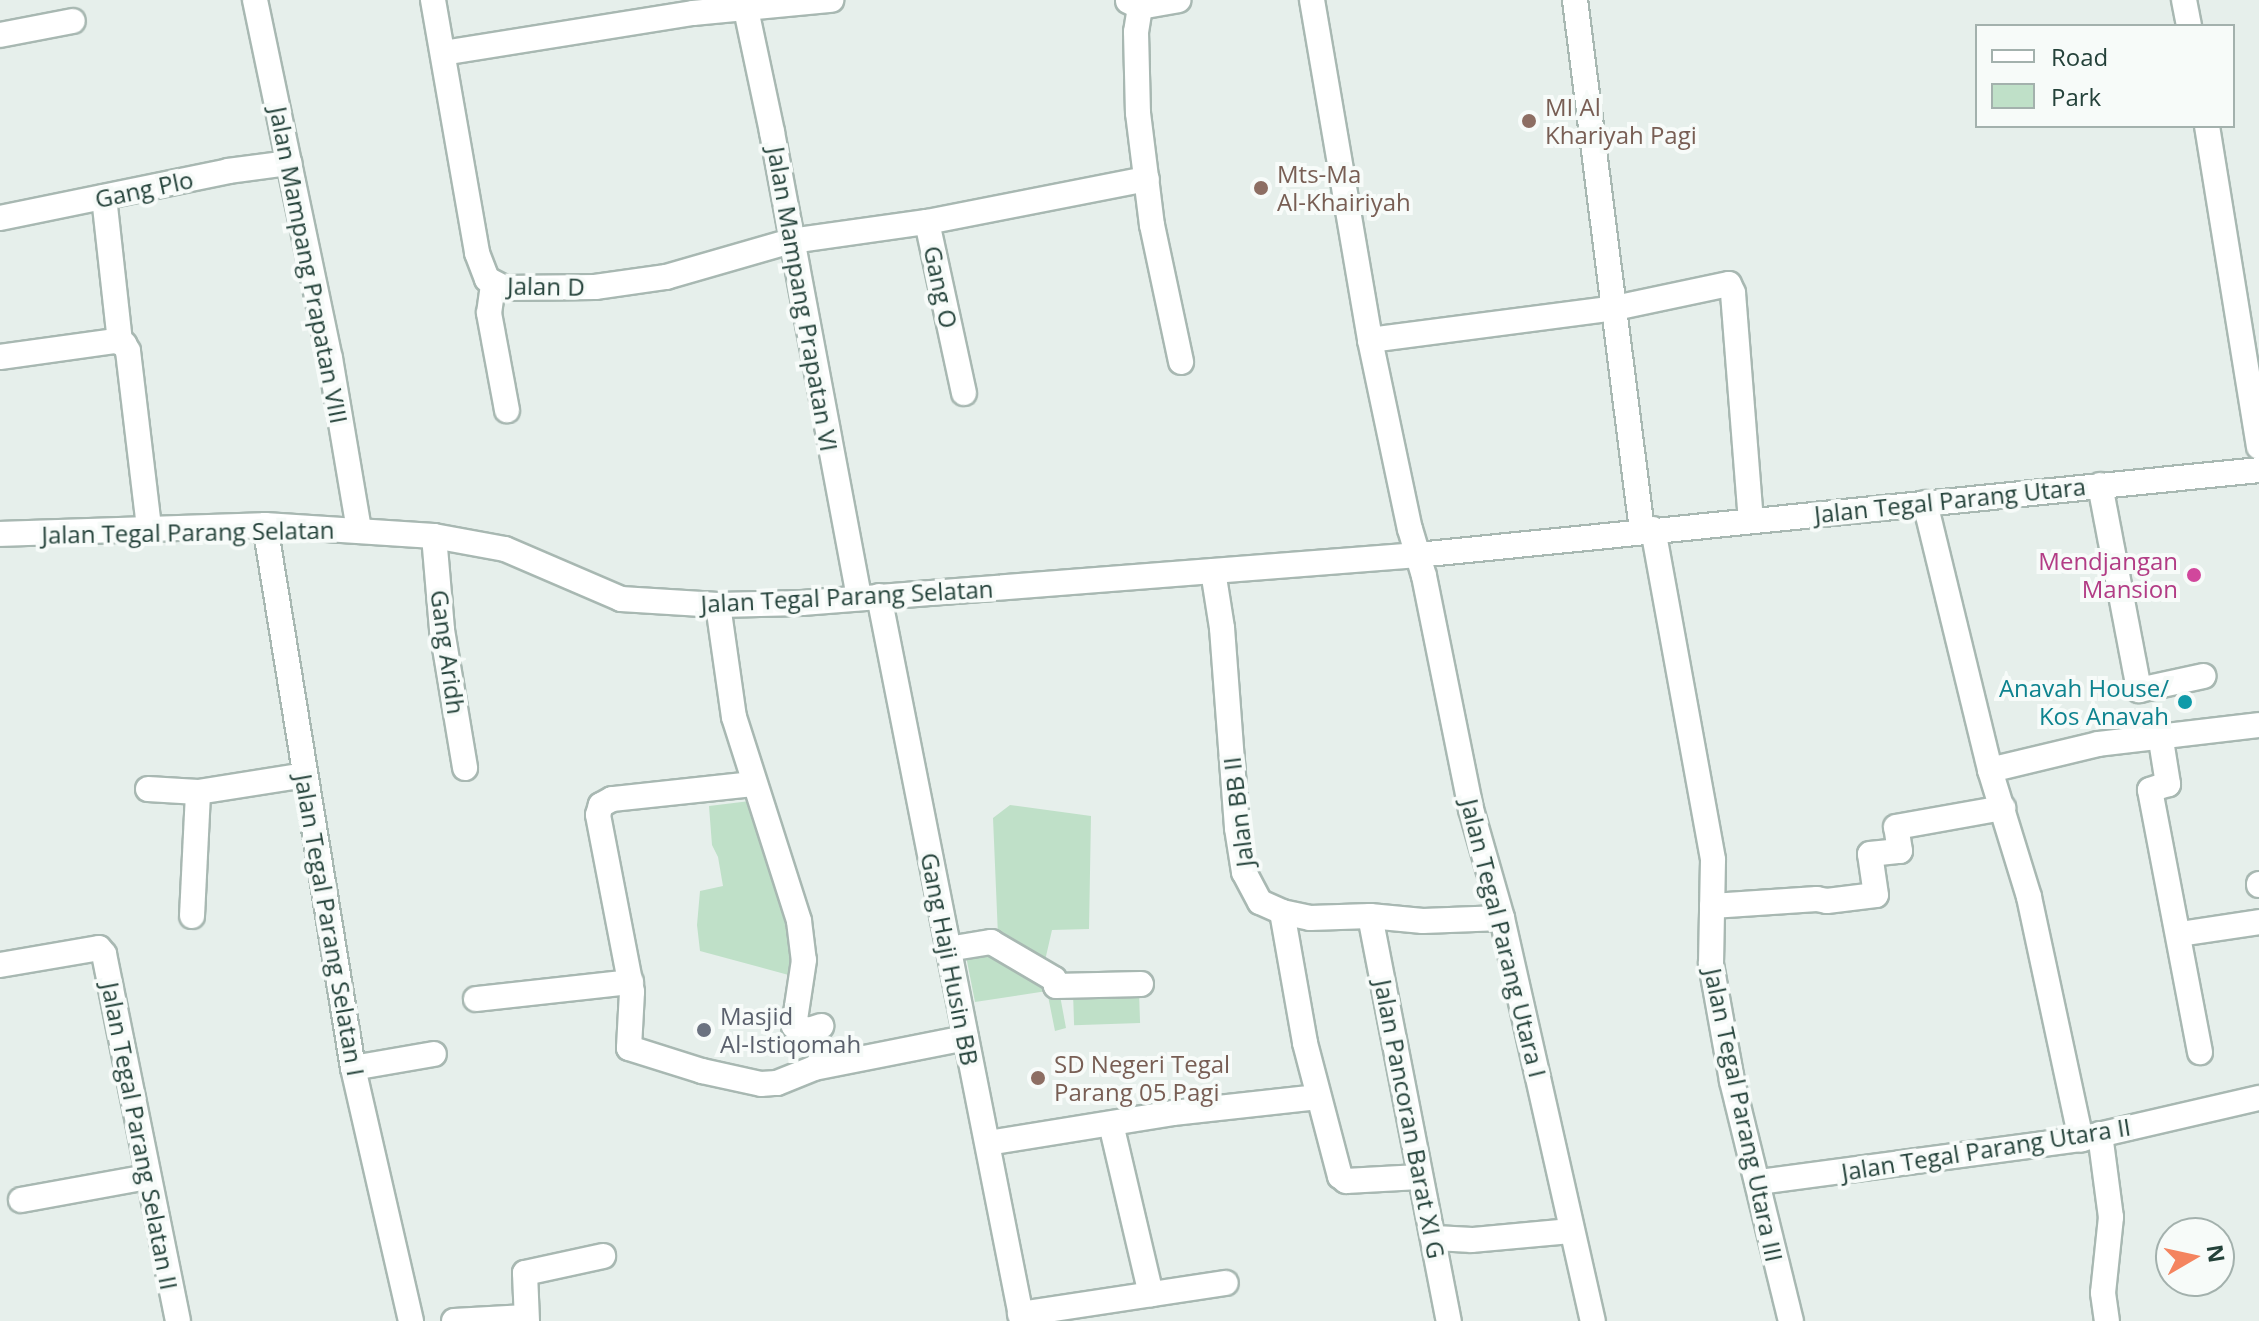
<!DOCTYPE html>
<style>
body{margin:0}
#map{position:relative;width:2259px;height:1321px;overflow:hidden;background:#e6efeb;font-family:"Open Sans",sans-serif}
div>[style]{position:absolute}
.green>*{inset:0;background:#bfe0c8;transform-origin:0 0}
.roads{filter:drop-shadow(2px 0 #a8b8b2) drop-shadow(-2px 0 #a8b8b2) drop-shadow(0 2px #a8b8b2) drop-shadow(0 -2px #a8b8b2)}
.street>*{height:24px;margin:-12px;padding:0 12px;transform-origin:12px;border-radius:12px;background:#fff}
.secondary>*{height:24px;margin:-12px;padding:0 12px;transform-origin:12px;border-radius:12px;background:#fff}
.dots>*{width:22px;height:22px;translate:-50% -50%;box-sizing:border-box;border:4px solid #f7fbf9;border-radius:50%}
span{translate:-50% -50%;white-space:nowrap;text-align:center;line-height:1.15;-webkit-text-stroke:8px #f7fbf9;paint-order:stroke}
.education-label{font-size:24px;color:#785e54}
.left{translate:0 -50%;text-align:left}
.street-label{font-size:24px;color:#24423a}
.hotel-label{font-size:24px;color:#b23c85}
.right{translate:-100% -50%;text-align:right}
.culture-label{font-size:24px;color:#0d838f}
.worship-label{font-size:24px;color:#5b616d}
.legend{position:absolute;left:1975px;top:24px;width:260px;height:104px;box-sizing:border-box;background:#f7fbf9;border:2px solid #a3b1ad;margin:0;padding:10px 14px;list-style:none;font-size:24px;color:#24423a}
.legend li{display:flex;align-items:center;gap:16px;height:40px}
.legend b{width:40px;border:2px solid #a3b1ad}
.north{position:absolute;left:2155px;top:1217px;width:80px;height:80px;box-sizing:border-box;background:#f7fbf9;border:2px solid #a3b1ad;border-radius:50%;rotate:81deg;font-size:22px;font-weight:700;line-height:32px;text-align:center;color:#24423a}
.north::after{content:'';display:block;margin:auto;width:28px;height:36px;background:#f4845f;clip-path:polygon(50% 0,100% 100%,50% 72%,0 100%)}
</style>
<div id="map">
<div class="green">
<div style="clip-path:polygon(750px 801px,789px 909px,796px 977px,700px 951px,697px 925px,700px 891px,723px 886px,718px 857px,712px 845px,709px 806px)"></div>
<div style="clip-path:polygon(1010px 805px,1091px 816px,1089px 929px,1052px 930px,1044px 965px,998px 936px,993px 818px)"></div>
<div style="clip-path:polygon(993px 946px,1059px 990px,1066px 1028px,1055px 1031px,1047px 991px,975px 1002px,965px 951px)"></div>
<div style="left:1139px;top:992px;width:31px;height:66px;rotate:88deg"></div>
</div>
<div class="roads">
<div class="street">
<div style="left:433px;top:0;width:257px;rotate:80.1deg"></div>
<div style="left:477px;top:253px;width:28px;rotate:69deg"></div>
<div style="left:487px;top:279px;width:20px;rotate:27deg"></div>
<div style="left:505px;top:288px;width:90px;rotate:-0.6deg"></div>
<div style="left:595px;top:287px;width:72px;rotate:-8deg"></div>
<div style="left:666px;top:277px;width:130px;rotate:-16.1deg"></div>
<div style="left:791px;top:241px;width:137px;rotate:-8deg"></div>
<div style="left:927px;top:222px;width:224px;rotate:-11.1deg"></div>
<div style="left:744px;top:0;width:135px;rotate:78deg"></div>
<div style="left:772px;top:132px;width:474px;rotate:79.4deg"></div>
<div style="left:1312px;top:0;width:345px;rotate:80.3deg"></div>
<div style="left:1370px;top:340px;width:193px;rotate:78.1deg"></div>
<div style="left:1410px;top:529px;width:49px;rotate:73.4deg"></div>
<div style="left:1424px;top:576px;width:238px;rotate:78.6deg"></div>
<div style="left:1471px;top:809px;width:113px;rotate:74.1deg"></div>
<div style="left:1502px;top:918px;width:413px;rotate:77.3deg"></div>
<div style="left:1575px;top:0;width:534px;rotate:82.8deg"></div>
<div style="left:2184px;top:0;width:26px;rotate:79deg"></div>
<div style="left:1128px;top:1px;width:13px;rotate:27deg"></div>
<div style="left:1140px;top:7px;width:39px;rotate:-10deg"></div>
<div style="left:1140px;top:7px;width:25px;rotate:99deg"></div>
<div style="left:1136px;top:32px;width:81px;rotate:88.6deg"></div>
<div style="left:1138px;top:113px;width:113px;rotate:82.9deg"></div>
<div style="left:1152px;top:225px;width:140px;rotate:78deg"></div>
<div style="left:0;top:35px;width:74px;rotate:-10.9deg"></div>
<div style="left:443px;top:53px;width:253px;rotate:-9.1deg"></div>
<div style="left:693px;top:13px;width:139px;rotate:-5.4deg"></div>
<div style="left:2207px;top:126px;width:325px;rotate:80.8deg"></div>
<div style="left:104px;top:197px;width:146px;rotate:83.7deg"></div>
<div style="left:0;top:218px;width:233px;rotate:-11.6deg"></div>
<div style="left:228px;top:171px;width:62px;rotate:-7.5deg"></div>
<div style="left:927px;top:222px;width:175px;rotate:77.8deg"></div>
<div style="left:493px;top:285px;width:28px;rotate:98deg"></div>
<div style="left:489px;top:313px;width:99px;rotate:79.5deg"></div>
<div style="left:1370px;top:340px;width:247px;rotate:-7.4deg"></div>
<div style="left:1615px;top:308px;width:116px;rotate:-11.9deg"></div>
<div style="left:1729px;top:284px;width:10px;rotate:66deg"></div>
<div style="left:1733px;top:293px;width:228px;rotate:85.5deg"></div>
<div style="left:0;top:357px;width:117px;rotate:-7.9deg"></div>
<div style="left:116px;top:341px;width:9px;rotate:21deg"></div>
<div style="left:124px;top:344px;width:8px;rotate:60deg"></div>
<div style="left:128px;top:351px;width:178px;rotate:83.2deg"></div>
<div style="left:2100px;top:485px;width:209px;rotate:79.2deg"></div>
<div style="left:2139px;top:690px;width:66px;rotate:-12.2deg"></div>
<div style="left:1925px;top:503px;width:275px;rotate:76.3deg"></div>
<div style="left:1990px;top:770px;width:133px;rotate:72.9deg"></div>
<div style="left:2029px;top:897px;width:248px;rotate:77.9deg"></div>
<div style="left:1653px;top:529px;width:336px;rotate:79.7deg"></div>
<div style="left:1713px;top:860px;width:104px;rotate:91.1deg"></div>
<div style="left:1711px;top:964px;width:119px;rotate:79.8deg"></div>
<div style="left:1732px;top:1081px;width:247px;rotate:76.2deg"></div>
<div style="left:0;top:534px;width:265px;rotate:-1.9deg"></div>
<div style="left:434px;top:536px;width:94px;rotate:85.1deg"></div>
<div style="left:442px;top:630px;width:140px;rotate:80.5deg"></div>
<div style="left:1213px;top:571px;width:58px;rotate:81deg"></div>
<div style="left:1222px;top:628px;width:201px;rotate:85.7deg"></div>
<div style="left:1237px;top:828px;width:45px;rotate:81deg"></div>
<div style="left:1244px;top:872px;width:34px;rotate:62deg"></div>
<div style="left:1260px;top:902px;width:24px;rotate:24deg"></div>
<div style="left:1282px;top:912px;width:29px;rotate:12deg"></div>
<div style="left:1310px;top:918px;width:60px;rotate:-1.9deg"></div>
<div style="left:1370px;top:916px;width:53px;rotate:5.4deg"></div>
<div style="left:1423px;top:921px;width:79px;rotate:-2.2deg"></div>
<div style="left:879px;top:596px;width:739px;rotate:78.84deg"></div>
<div style="left:718px;top:605px;width:113px;rotate:81.9deg"></div>
<div style="left:734px;top:717px;width:214px;rotate:72.3deg"></div>
<div style="left:799px;top:921px;width:39px;rotate:83deg"></div>
<div style="left:804px;top:960px;width:67px;rotate:98.6deg"></div>
<div style="left:794px;top:1026px;width:16px;rotate:15deg"></div>
<div style="left:809px;top:1030px;width:13px;rotate:-18deg"></div>
<div style="left:2160px;top:734px;width:51px;rotate:80.9deg"></div>
<div style="left:2168px;top:784px;width:19px;rotate:162deg"></div>
<div style="left:2150px;top:790px;width:267px;rotate:79.2deg"></div>
<div style="left:1990px;top:770px;width:111px;rotate:-13.5deg"></div>
<div style="left:2098px;top:744px;width:162px;rotate:-6.7deg"></div>
<div style="left:753px;top:784px;width:142px;rotate:173.9deg"></div>
<div style="left:612px;top:799px;width:13px;rotate:151deg"></div>
<div style="left:601px;top:805px;width:10px;rotate:107deg"></div>
<div style="left:598px;top:815px;width:180px;rotate:79.1deg"></div>
<div style="left:632px;top:992px;width:56px;rotate:93.1deg"></div>
<div style="left:629px;top:1048px;width:77px;rotate:17.5deg"></div>
<div style="left:702px;top:1071px;width:60px;rotate:12.4deg"></div>
<div style="left:761px;top:1084px;width:16px;rotate:-4deg"></div>
<div style="left:777px;top:1083px;width:40px;rotate:-22deg"></div>
<div style="left:814px;top:1068px;width:155px;rotate:-11.2deg"></div>
<div style="left:148px;top:789px;width:50px;rotate:3.4deg"></div>
<div style="left:198px;top:792px;width:108px;rotate:-9deg"></div>
<div style="left:2259px;top:884px;width:1px;rotate:90deg"></div>
<div style="left:1712px;top:906px;width:105px;rotate:-3.8deg"></div>
<div style="left:1817px;top:899px;width:10px;rotate:11deg"></div>
<div style="left:1827px;top:901px;width:49px;rotate:-7deg"></div>
<div style="left:1876px;top:895px;width:41px;rotate:-98.3deg"></div>
<div style="left:1870px;top:854px;width:30px;rotate:-6deg"></div>
<div style="left:1900px;top:851px;width:24px;rotate:-99deg"></div>
<div style="left:1896px;top:827px;width:109px;rotate:-10.1deg"></div>
<div style="left:1282px;top:912px;width:133px;rotate:80deg"></div>
<div style="left:1305px;top:1043px;width:138px;rotate:75.3deg"></div>
<div style="left:1340px;top:1176px;width:8px;rotate:40deg"></div>
<div style="left:1346px;top:1181px;width:73px;rotate:-3.1deg"></div>
<div style="left:192px;top:916px;width:124px;rotate:-87.2deg"></div>
<div style="left:1370px;top:916px;width:413px;rotate:79deg"></div>
<div style="left:2180px;top:934px;width:80px;rotate:-8.6deg"></div>
<div style="left:948px;top:949px;width:44px;rotate:-9.2deg"></div>
<div style="left:991px;top:942px;width:73px;rotate:30.4deg"></div>
<div style="left:1054px;top:979px;width:7px;rotate:74deg"></div>
<div style="left:1056px;top:986px;width:85px;rotate:-1.3deg"></div>
<div style="left:0;top:965px;width:100px;rotate:-9.7deg"></div>
<div style="left:99px;top:948px;width:8px;rotate:50deg"></div>
<div style="left:104px;top:954px;width:374px;rotate:78.6deg"></div>
<div style="left:476px;top:999px;width:156px;rotate:-6.3deg"></div>
<div style="left:353px;top:1068px;width:82px;rotate:-9.8deg"></div>
<div style="left:1111px;top:1124px;width:175px;rotate:76.8deg"></div>
<div style="left:2100px;top:1134px;width:84px;rotate:82.5deg"></div>
<div style="left:2111px;top:1217px;width:76px;rotate:96deg"></div>
<div style="left:2103px;top:1293px;width:28px;rotate:82deg"></div>
<div style="left:988px;top:1143px;width:187px;rotate:-9.2deg"></div>
<div style="left:1173px;top:1113px;width:146px;rotate:-6.3deg"></div>
<div style="left:1759px;top:1182px;width:325px;rotate:-7.6deg"></div>
<div style="left:2081px;top:1139px;width:183px;rotate:-13deg"></div>
<div style="left:21px;top:1200px;width:129px;rotate:-10.3deg"></div>
<div style="left:1435px;top:1238px;width:37px;rotate:3deg"></div>
<div style="left:1472px;top:1240px;width:98px;rotate:-5.2deg"></div>
<div style="left:1020px;top:1314px;width:208px;rotate:-8.6deg"></div>
<div style="left:454px;top:1321px;width:72px;rotate:-3.2deg"></div>
<div style="left:527px;top:1321px;width:48px;rotate:-92.4deg"></div>
<div style="left:525px;top:1273px;width:80px;rotate:-12.3deg"></div>
</div>
<div class="secondary">
<div style="left:255px;top:0;width:366px;rotate:78.2deg"></div>
<div style="left:330px;top:358px;width:174px;rotate:80.4deg"></div>
<div style="left:411px;top:1321px;width:260px;rotate:-102.9deg"></div>
<div style="left:353px;top:1068px;width:550px;rotate:-99.21deg"></div>
<div style="left:265px;top:525px;width:169px;rotate:3.7deg"></div>
<div style="left:434px;top:536px;width:72px;rotate:10.4deg"></div>
<div style="left:505px;top:549px;width:126px;rotate:23.3deg"></div>
<div style="left:621px;top:599px;width:97px;rotate:3.5deg"></div>
<div style="left:718px;top:605px;width:84px;rotate:-1.4deg"></div>
<div style="left:802px;top:603px;width:618px;rotate:-4.46deg"></div>
<div style="left:1418px;top:555px;width:845px;rotate:-5.77deg"></div>
</div>
</div>
<div class="dots">
<div style="left:1529px;top:121px;background:#8d6e63"></div>
<div style="left:1261px;top:188px;background:#8d6e63"></div>
<div style="left:2194px;top:575px;background:#d1479c"></div>
<div style="left:2185px;top:702px;background:#0f9aa8"></div>
<div style="left:704px;top:1030px;background:#6b7280"></div>
<div style="left:1038px;top:1078px;background:#8d6e63"></div>
</div>
<div class="education-label">
<span class="left" style="left:1545px;top:121px">MI Al<br>Khariyah Pagi</span>
<span class="left" style="left:1277px;top:188px">Mts-Ma<br>Al-Khairiyah</span>
<span class="left" style="left:1054px;top:1078px">SD Negeri Tegal<br>Parang 05 Pagi</span>
</div>
<div class="street-label">
<span style="left:144px;top:189px;rotate:-12deg">Gang Plo</span>
<span style="left:309px;top:265px;rotate:79deg">Jalan Mampang Prapatan VIII</span>
<span style="left:546px;top:286px;rotate:1deg">Jalan D</span>
<span style="left:941px;top:287px;rotate:78deg">Gang O</span>
<span style="left:803px;top:299px;rotate:80deg">Jalan Mampang Prapatan VI</span>
<span style="left:1950px;top:500px;rotate:-6deg">Jalan Tegal Parang Utara</span>
<span style="left:188px;top:532px;rotate:-1deg">Jalan Tegal Parang Selatan</span>
<span style="left:847px;top:596px;rotate:-3deg">Jalan Tegal Parang Selatan</span>
<span style="left:448px;top:652px;rotate:82deg">Gang Aridh</span>
<span style="left:1238px;top:812px;rotate:-97deg">Jalan BB II</span>
<span style="left:330px;top:925px;rotate:80deg">Jalan Tegal Parang Selatan I</span>
<span style="left:1504px;top:938px;rotate:76deg">Jalan Tegal Parang Utara I</span>
<span style="left:950px;top:959px;rotate:79deg">Gang Haji Husin BB</span>
<span style="left:1744px;top:1115px;rotate:78deg">Jalan Tegal Parang Utara III</span>
<span style="left:1410px;top:1119px;rotate:79deg">Jalan Pancoran Barat XI G</span>
<span style="left:140px;top:1136px;rotate:79deg">Jalan Tegal Parang Selatan II</span>
<span style="left:1986px;top:1149px;rotate:-9deg">Jalan Tegal Parang Utara II</span>
</div>
<div class="hotel-label">
<span class="right" style="left:2178px;top:575px">Mendjangan<br>Mansion</span>
</div>
<div class="culture-label">
<span class="right" style="left:2169px;top:702px">Anavah House/<br>Kos Anavah</span>
</div>
<div class="worship-label">
<span class="left" style="left:720px;top:1030px">Masjid<br>Al-Istiqomah</span>
</div>
<ul class="legend">
<li><b style="height:10px;background:#fff"></b>Road</li>
<li><b style="height:22px;background:#bfe0c8"></b>Park</li>
</ul>
<div class="north">N</div>
</div>
